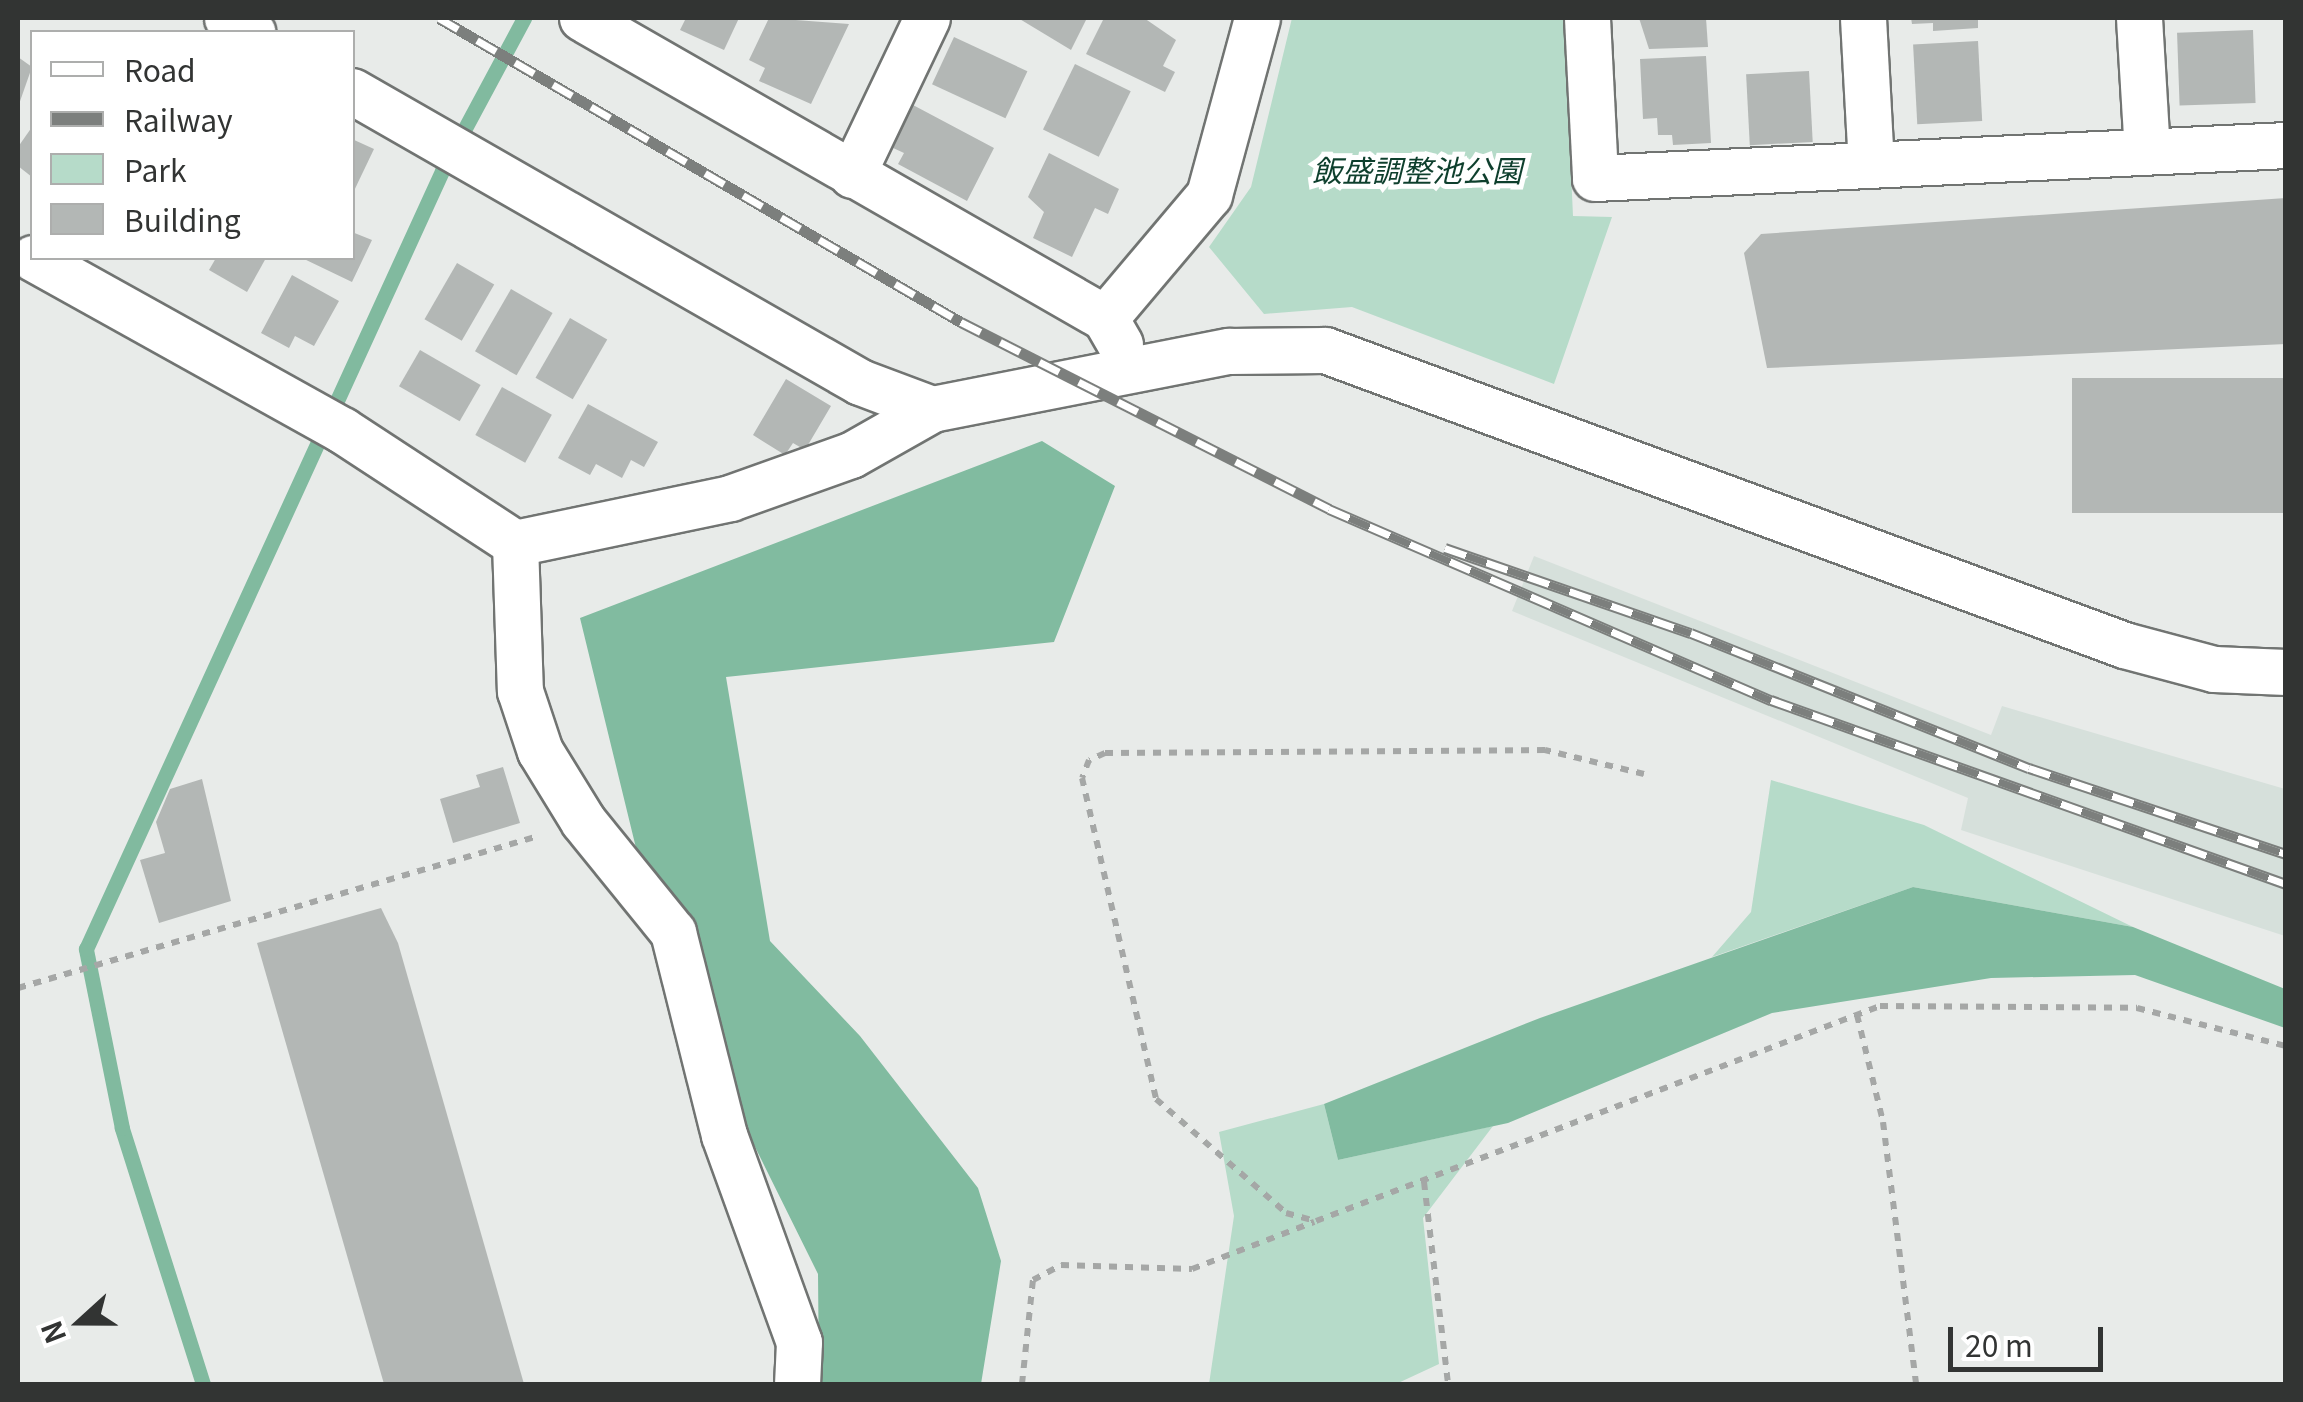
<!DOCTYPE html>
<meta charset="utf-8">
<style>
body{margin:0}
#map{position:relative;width:2303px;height:1402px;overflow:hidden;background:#e8ebe9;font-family:Georgia,"Noto Sans JP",serif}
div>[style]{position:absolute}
.built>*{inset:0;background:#d6e0db}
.green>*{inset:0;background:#b6dbc9}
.forest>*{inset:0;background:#81bba0}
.stream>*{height:15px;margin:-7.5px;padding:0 7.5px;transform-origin:7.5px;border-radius:7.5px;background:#81ba9f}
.building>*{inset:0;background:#b3b7b5;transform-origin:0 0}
.path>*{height:6px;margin-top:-3px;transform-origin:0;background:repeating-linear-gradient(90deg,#a5a7a6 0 8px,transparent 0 16px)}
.roads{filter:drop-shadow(2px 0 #717472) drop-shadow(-2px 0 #717472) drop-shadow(0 2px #717472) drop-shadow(0 -2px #717472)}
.minor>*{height:45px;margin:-22.5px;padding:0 22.5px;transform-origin:22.5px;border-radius:22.5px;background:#fff}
.rail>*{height:11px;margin-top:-5.5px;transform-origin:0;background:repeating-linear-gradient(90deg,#fff 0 22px,#7c7f7d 0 44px);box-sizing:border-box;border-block:2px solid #7c7f7d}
span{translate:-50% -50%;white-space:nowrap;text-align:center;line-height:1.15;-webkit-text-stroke:10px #fff;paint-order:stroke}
.park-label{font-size:30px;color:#0e3f2d;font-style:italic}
.frame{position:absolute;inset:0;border:20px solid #323433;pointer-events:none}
.legend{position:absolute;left:30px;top:30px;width:325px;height:230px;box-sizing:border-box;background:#fff;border:2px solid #adaead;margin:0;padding:12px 18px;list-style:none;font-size:30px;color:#323433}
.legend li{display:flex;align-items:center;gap:20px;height:50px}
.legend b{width:50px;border:2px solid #adaead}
.north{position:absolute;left:30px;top:1272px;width:100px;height:100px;-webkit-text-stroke:8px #fff;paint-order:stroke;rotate:249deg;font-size:28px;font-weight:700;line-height:40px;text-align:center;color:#323433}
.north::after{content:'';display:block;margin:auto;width:35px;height:45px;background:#323433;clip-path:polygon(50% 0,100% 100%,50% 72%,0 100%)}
.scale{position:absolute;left:1948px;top:1327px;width:155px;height:45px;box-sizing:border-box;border:5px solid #323433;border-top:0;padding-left:12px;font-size:30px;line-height:35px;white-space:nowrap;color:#323433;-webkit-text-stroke:8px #fff;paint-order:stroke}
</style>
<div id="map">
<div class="built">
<div style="clip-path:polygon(1534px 556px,1991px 735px,2002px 706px,2285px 789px,2285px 936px,1961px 830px,1968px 798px,1512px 611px)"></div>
</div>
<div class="green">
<div style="clip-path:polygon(1292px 18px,1564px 18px,1573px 216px,1612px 217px,1554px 384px,1352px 307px,1264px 314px,1209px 247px,1251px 187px)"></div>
<div style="clip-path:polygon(1771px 780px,1924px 825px,2133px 927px,1913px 887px,1712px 957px,1751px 912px)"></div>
<div style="clip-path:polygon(1324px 1104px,1338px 1160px,1493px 1126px,1423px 1218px,1439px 1364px,1396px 1384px,1209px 1384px,1234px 1216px,1219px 1132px)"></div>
</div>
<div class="forest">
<div style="clip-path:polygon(1042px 441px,1115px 486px,1054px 642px,726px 677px,770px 941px,860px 1036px,978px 1188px,1001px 1261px,981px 1384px,819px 1384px,818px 1274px,664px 963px,580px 618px)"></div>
<div style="clip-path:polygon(1913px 887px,2133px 927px,2285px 989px,2285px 1028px,2135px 975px,1991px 978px,1772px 1013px,1508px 1123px,1338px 1160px,1324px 1104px,1540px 1018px)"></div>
</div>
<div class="stream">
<div style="left:203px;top:1384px;width:269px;rotate:-107.6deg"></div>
<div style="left:122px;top:1128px;width:183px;rotate:-101.4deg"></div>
<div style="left:86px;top:949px;width:856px;rotate:-65.41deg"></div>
<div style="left:442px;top:171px;width:174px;rotate:-61.8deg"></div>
</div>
<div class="building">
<div style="clip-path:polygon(686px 18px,739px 18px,724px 50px,680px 30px)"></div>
<div style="clip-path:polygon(769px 18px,849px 24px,811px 104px,759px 81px,765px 68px,749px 60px)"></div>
<div style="clip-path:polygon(1018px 18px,1087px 18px,1071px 50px)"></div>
<div style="clip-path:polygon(1104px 18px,1144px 18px,1176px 40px,1163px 66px,1175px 72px,1165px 92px,1086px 54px)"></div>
<div style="clip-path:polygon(1639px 18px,1706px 18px,1708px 47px,1649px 49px)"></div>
<div style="clip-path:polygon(1911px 18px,1978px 18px,1978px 28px,1933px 31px,1933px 23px,1912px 24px)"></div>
<div style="left:2253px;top:30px;width:73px;height:76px;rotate:88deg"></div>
<div style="left:954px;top:37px;width:81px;height:52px;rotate:25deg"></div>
<div style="left:1978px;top:41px;width:80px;height:65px;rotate:87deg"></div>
<div style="clip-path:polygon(1706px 56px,1711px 143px,1673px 145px,1672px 135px,1658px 135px,1657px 118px,1643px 119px,1640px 59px)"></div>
<div style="clip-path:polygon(18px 57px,32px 67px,18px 107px)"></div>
<div style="left:1075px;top:64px;width:62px;height:73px;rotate:26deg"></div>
<div style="left:1809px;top:71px;width:71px;height:63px;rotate:87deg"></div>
<div style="clip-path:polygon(913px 105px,994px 148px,967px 201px,898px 164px,904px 153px,891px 147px)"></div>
<div style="clip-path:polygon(32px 127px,32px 177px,18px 166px,18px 147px)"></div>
<div style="clip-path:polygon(352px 139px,374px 149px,352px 195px)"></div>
<div style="clip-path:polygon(1049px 153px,1119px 189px,1108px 214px,1095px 208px,1072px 257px,1033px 238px,1044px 212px,1028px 197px)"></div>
<div style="clip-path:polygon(2286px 198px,2286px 344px,1767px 368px,1744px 253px,1761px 234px)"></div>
<div style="clip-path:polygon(352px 232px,372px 240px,352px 282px,302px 258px,352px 258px)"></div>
<div style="clip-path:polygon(216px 258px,266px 258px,247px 292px,209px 270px)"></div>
<div style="left:457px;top:263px;width:43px;height:65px;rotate:30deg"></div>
<div style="clip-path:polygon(292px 275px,339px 301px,314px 346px,295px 336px,289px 348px,261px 333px)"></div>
<div style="left:511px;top:289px;width:48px;height:72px;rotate:30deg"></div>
<div style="left:570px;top:318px;width:43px;height:69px;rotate:30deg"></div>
<div style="left:420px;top:350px;width:70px;height:42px;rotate:30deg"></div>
<div style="left:2286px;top:378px;width:135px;height:214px;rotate:90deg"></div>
<div style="clip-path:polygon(786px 379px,831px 406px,805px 450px,793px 443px,785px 455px,753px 435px)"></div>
<div style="left:502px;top:387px;width:57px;height:55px;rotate:29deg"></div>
<div style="clip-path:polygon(588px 404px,658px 442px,644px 467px,631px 460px,622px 478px,596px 464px,590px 475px,558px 458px)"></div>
<div style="clip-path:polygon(503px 767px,520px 823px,453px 843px,440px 799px,480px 787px,476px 775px)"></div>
<div style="clip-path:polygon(202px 779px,231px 901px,159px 923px,140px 860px,165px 853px,156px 822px,170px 789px)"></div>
<div style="clip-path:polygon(381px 908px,398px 943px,524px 1384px,384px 1384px,257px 943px)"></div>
</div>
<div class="path">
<div style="left:1644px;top:774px;width:102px;rotate:-166.4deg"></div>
<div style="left:1545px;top:750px;width:440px;rotate:179.6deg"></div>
<div style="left:1105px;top:753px;width:17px;rotate:156deg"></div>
<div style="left:1089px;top:760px;width:19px;rotate:111deg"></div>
<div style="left:1082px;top:778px;width:329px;rotate:77deg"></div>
<div style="left:1156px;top:1099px;width:173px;rotate:41.2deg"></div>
<div style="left:1286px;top:1213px;width:31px;rotate:15deg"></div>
<div style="left:1316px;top:1221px;width:604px;rotate:-20.87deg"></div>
<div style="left:1880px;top:1006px;width:257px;rotate:0.4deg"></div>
<div style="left:2137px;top:1008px;width:154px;rotate:14.3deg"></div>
<div style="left:18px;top:988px;width:539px;rotate:-16.28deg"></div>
<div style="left:1857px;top:1015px;width:110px;rotate:76.3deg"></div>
<div style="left:1883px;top:1122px;width:264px;rotate:82.8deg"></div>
<div style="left:1424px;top:1182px;width:203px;rotate:83.2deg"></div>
<div style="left:1022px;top:1384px;width:105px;rotate:-84deg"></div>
<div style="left:1033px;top:1280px;width:32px;rotate:-28deg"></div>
<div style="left:1061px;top:1265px;width:131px;rotate:1.7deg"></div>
<div style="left:1192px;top:1269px;width:131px;rotate:-21.1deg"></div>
</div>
<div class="roads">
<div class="minor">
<div style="left:227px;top:18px;width:29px;rotate:29deg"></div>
<div style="left:582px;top:18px;width:603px;rotate:29.84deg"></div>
<div style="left:1587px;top:18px;width:160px;rotate:87.1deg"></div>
<div style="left:1595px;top:178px;width:692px;rotate:-2.73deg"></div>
<div style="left:1863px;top:18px;width:147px;rotate:86.9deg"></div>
<div style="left:2139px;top:18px;width:133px;rotate:86.6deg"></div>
<div style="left:352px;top:91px;width:585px;rotate:29.81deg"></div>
<div style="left:860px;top:382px;width:77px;rotate:20.6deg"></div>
<div style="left:932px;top:409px;width:303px;rotate:-11.1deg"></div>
<div style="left:1229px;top:351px;width:96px;rotate:-0.6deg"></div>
<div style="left:1325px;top:350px;width:852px;rotate:20.26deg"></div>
<div style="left:2124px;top:645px;width:93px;rotate:14.9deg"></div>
<div style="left:2214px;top:669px;width:72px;rotate:2.4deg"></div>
<div style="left:852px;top:175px;width:174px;rotate:-64.5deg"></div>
<div style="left:33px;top:258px;width:354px;rotate:29.1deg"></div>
<div style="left:342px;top:430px;width:207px;rotate:33.2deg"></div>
<div style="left:515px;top:543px;width:220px;rotate:-11.8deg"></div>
<div style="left:730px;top:498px;width:128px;rotate:-19.6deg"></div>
<div style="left:851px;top:455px;width:93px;rotate:-29.6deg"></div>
<div style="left:1120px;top:344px;width:30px;rotate:-120deg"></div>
<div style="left:1105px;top:318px;width:161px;rotate:-49.8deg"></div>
<div style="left:1209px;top:195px;width:183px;rotate:-74.8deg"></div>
<div style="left:515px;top:543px;width:148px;rotate:88.1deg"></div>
<div style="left:520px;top:691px;width:63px;rotate:71.6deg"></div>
<div style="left:540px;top:751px;width:82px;rotate:58.4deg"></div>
<div style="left:583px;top:821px;width:143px;rotate:51deg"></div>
<div style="left:673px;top:932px;width:209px;rotate:75.9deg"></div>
<div style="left:724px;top:1135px;width:220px;rotate:70.1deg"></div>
<div style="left:799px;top:1342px;width:42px;rotate:92.7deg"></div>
</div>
</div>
<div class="rail">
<div style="left:439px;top:18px;width:604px;rotate:30.22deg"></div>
<div style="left:961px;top:322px;width:413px;rotate:26.9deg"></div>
<div style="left:1329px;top:509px;width:482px;rotate:23.4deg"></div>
<div style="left:1771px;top:700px;width:547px;rotate:19.66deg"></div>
<div style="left:1445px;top:548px;width:260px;rotate:19.1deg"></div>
<div style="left:1691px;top:633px;width:364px;rotate:21.8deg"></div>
<div style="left:2029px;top:768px;width:271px;rotate:18.5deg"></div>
</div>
<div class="park-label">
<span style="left:1417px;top:169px">飯盛調整池公園</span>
</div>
<div class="frame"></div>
<ul class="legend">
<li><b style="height:12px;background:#fff"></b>Road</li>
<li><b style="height:12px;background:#7c7f7d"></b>Railway</li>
<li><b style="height:28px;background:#b6dbc9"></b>Park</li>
<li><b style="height:28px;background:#b3b7b5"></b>Building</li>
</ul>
<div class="north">N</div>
<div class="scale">20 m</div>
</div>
